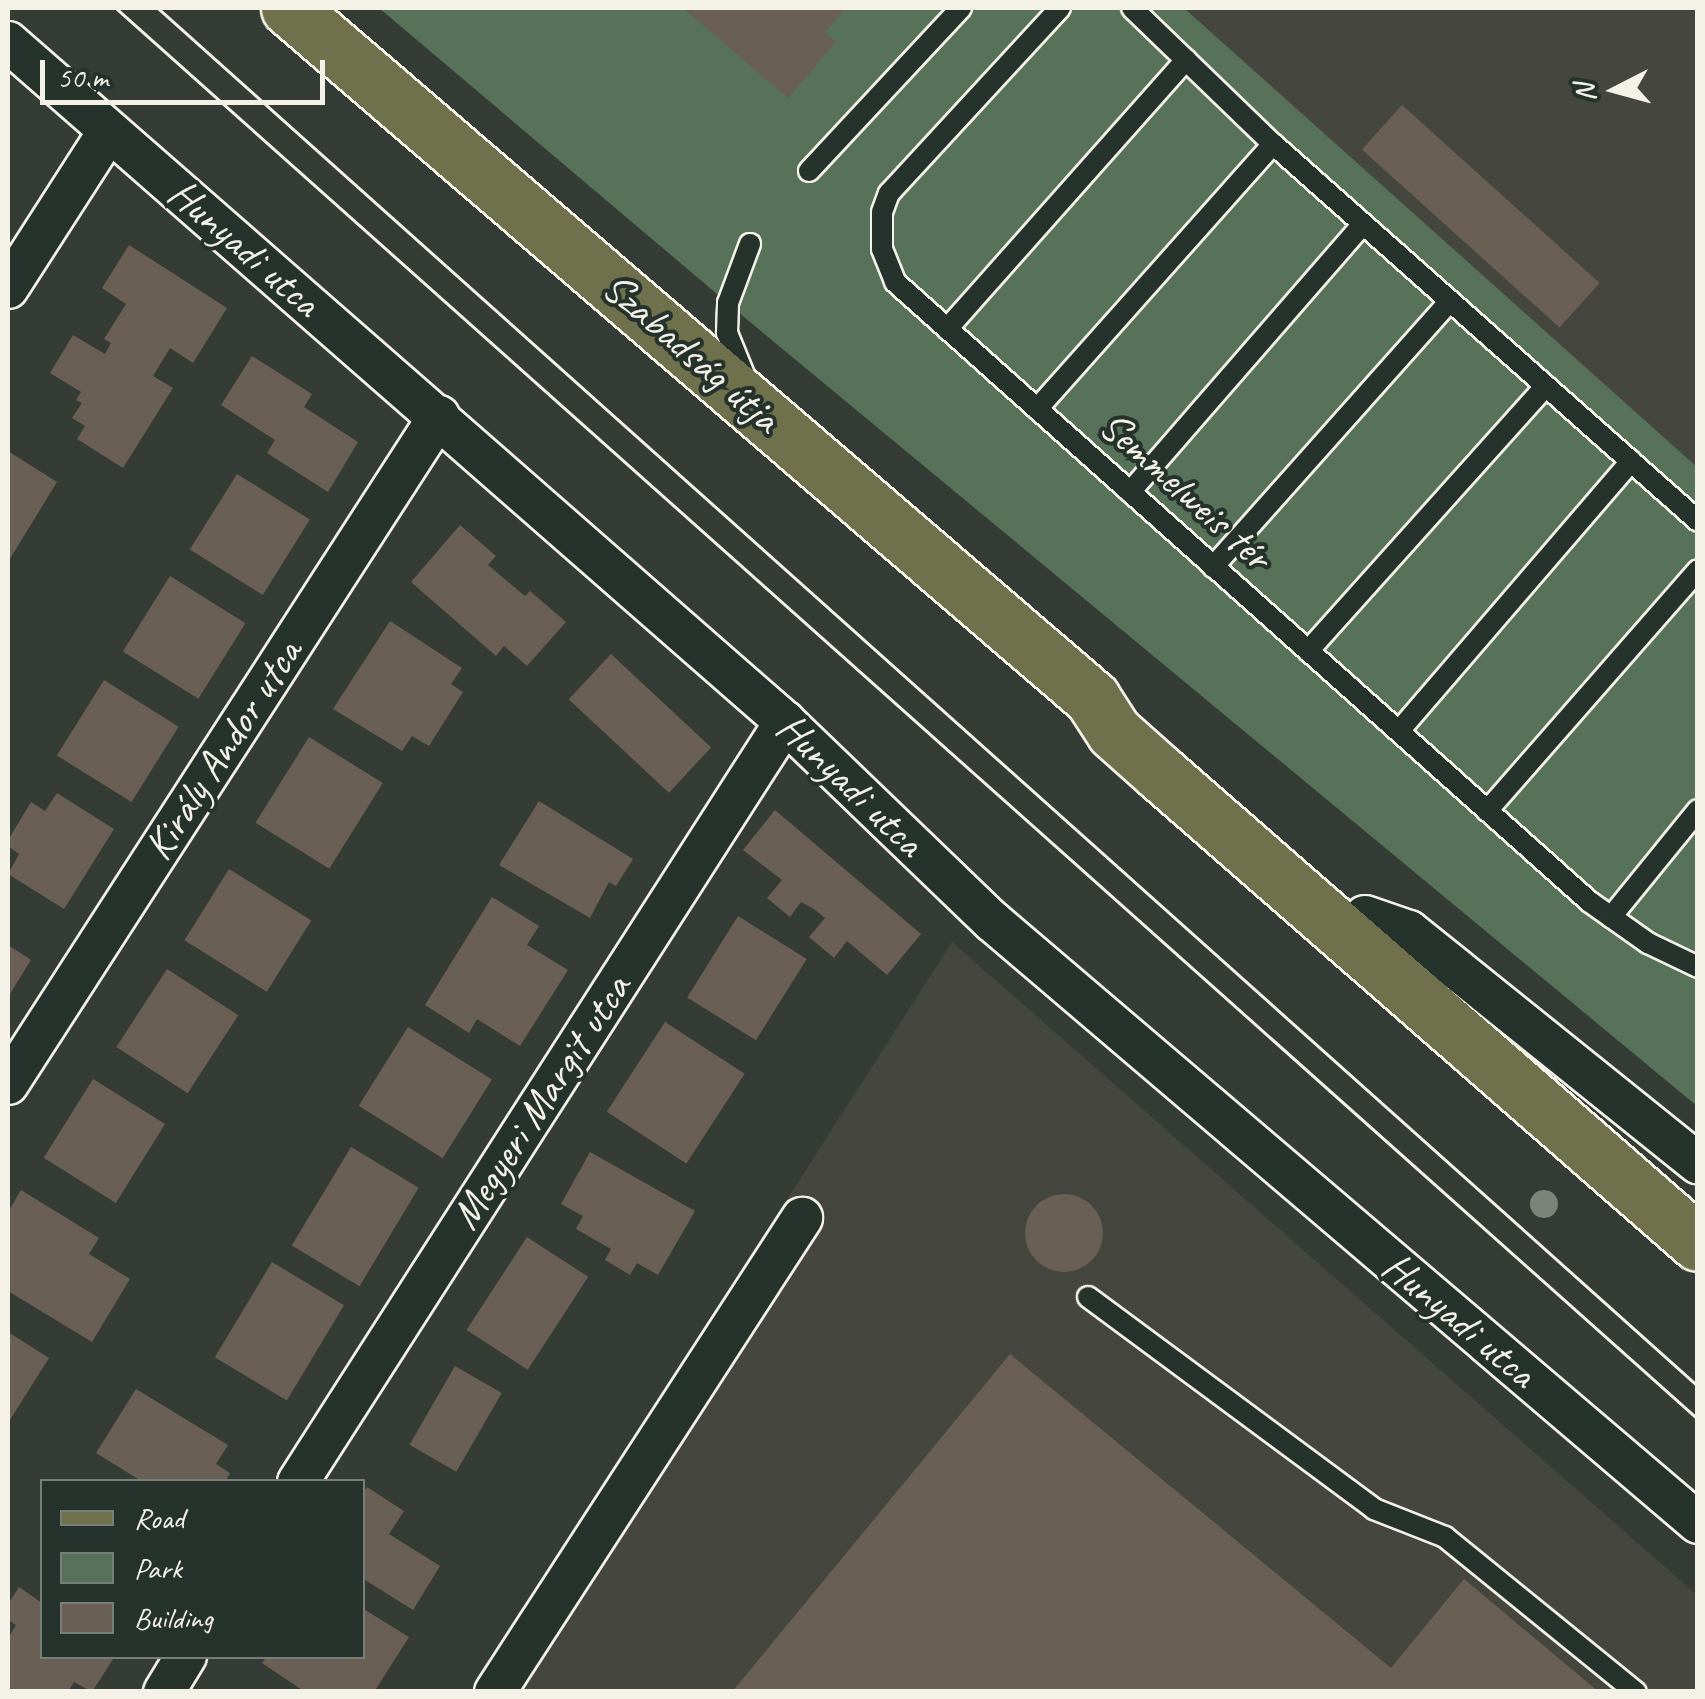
<!DOCTYPE html>
<meta charset="utf-8">
<style>
body{margin:0}
#map{position:relative;width:1705px;height:1699px;overflow:hidden;background:#343c35;font-family:Caveat,sans-serif}
div>[style]{position:absolute}
.built>*{inset:0;background:#44463f}
.green>*{inset:0;background:#577258}
.building>*{inset:0;background:#6a5f55;transform-origin:0 0}
.round{border-radius:50%}
.roads{filter:drop-shadow(2px 0 #f4f1e8) drop-shadow(-2px 0 #f4f1e8) drop-shadow(0 2px #f4f1e8) drop-shadow(0 -2px #f4f1e8)}
.lane>*{height:20px;margin:-10px;padding:0 10px;transform-origin:10px;border-radius:10px;background:#26332d}
.street>*{height:40px;margin:-20px;padding:0 20px;transform-origin:20px;border-radius:20px;background:#26332d}
.primary>*{height:55px;margin:-27.5px;padding:0 27.5px;transform-origin:27.5px;border-radius:27.5px;background:#6e714b}
.tram>*{height:2.5px;margin:-1.25px;padding:0 1.25px;transform-origin:1.25px;border-radius:1.25px;background:#f4f1e8}
.trees>*{width:28px;height:28px;margin:-14px;border-radius:50%;background:#7b8478}
span{translate:-50% -50%;white-space:nowrap;text-align:center;line-height:1.15;-webkit-text-stroke:8px #26332d;paint-order:stroke}
.street-label{font-size:42px;color:#f4f1e8}
.frame{position:absolute;inset:0;border:10px solid #f4f1e8;pointer-events:none}
.legend{position:absolute;left:40px;top:1479px;width:325px;height:180px;box-sizing:border-box;background:#26332d;border:2px solid #787f78;margin:0;padding:12px 18px;list-style:none;font-size:30px;color:#f4f1e8}
.legend li{display:flex;align-items:center;gap:20px;height:50px}
.legend b{width:50px;border:2px solid #787f78}
.north{position:absolute;left:1565px;top:40px;width:100px;height:100px;-webkit-text-stroke:8px #26332d;paint-order:stroke;rotate:264deg;font-size:28px;font-weight:700;line-height:40px;text-align:center;color:#f4f1e8}
.north::after{content:'';display:block;margin:auto;width:35px;height:45px;background:#f4f1e8;clip-path:polygon(50% 0,100% 100%,50% 72%,0 100%)}
.scale{position:absolute;left:40px;top:60px;width:285px;height:45px;box-sizing:border-box;border:5px solid #f4f1e8;border-top:0;padding-left:12px;font-size:30px;line-height:35px;white-space:nowrap;color:#f4f1e8;-webkit-text-stroke:8px #26332d;paint-order:stroke}
</style>
<div id="map">
<div class="built">
<div style="clip-path:polygon(1184px 8px,1697px 8px,1697px 467px,1422px 225px)"></div>
<div style="clip-path:polygon(952px 942px,1697px 1595px,1697px 1691px,471px 1692px)"></div>
</div>
<div class="green">
<div style="clip-path:polygon(379px 8px,1184px 8px,1697px 467px,1697px 1106px,750px 322px)"></div>
</div>
<div class="building">
<div style="clip-path:polygon(683px 8px,846px 8px,825px 32px,836px 42px,788px 98px)"></div>
<div style="left:1402px;top:105px;width:266px;height:60px;rotate:42deg"></div>
<div style="clip-path:polygon(129px 245px,227px 308px,193px 363px,170px 348px,153px 376px,173px 388px,123px 468px,77px 439px,85px 426px,72px 418px,82px 403px,76px 400px,81px 392px,50px 373px,73px 335px,105px 354px,111px 343px,104px 339px,126px 304px,102px 288px)"></div>
<div style="clip-path:polygon(252px 356px,312px 394px,304px 407px,358px 442px,328px 492px,267px 453px,275px 440px,221px 405px)"></div>
<div style="clip-path:polygon(8px 451px,57px 482px,8px 562px)"></div>
<div style="left:237px;top:474px;width:86px;height:89px;rotate:32deg"></div>
<div style="clip-path:polygon(460px 525px,496px 556px,488px 565px,525px 596px,530px 591px,566px 622px,527px 666px,504px 646px,496px 656px,411px 582px)"></div>
<div style="left:170px;top:576px;width:89px;height:89px;rotate:32deg"></div>
<div style="clip-path:polygon(390px 621px,462px 668px,451px 684px,463px 692px,429px 746px,412px 736px,402px 751px,333px 709px)"></div>
<div style="left:611px;top:654px;width:137px;height:62px;rotate:43deg"></div>
<div style="left:104px;top:680px;width:88px;height:89px;rotate:32deg"></div>
<div style="left:309px;top:737px;width:87px;height:101px;rotate:32deg"></div>
<div style="clip-path:polygon(57px 793px,114px 829px,64px 909px,8px 874px,19px 854px,8px 846px,8px 840px,31px 802px,45px 811px)"></div>
<div style="clip-path:polygon(539px 801px,633px 859px,616px 886px,609px 882px,590px 918px,499px 865px)"></div>
<div style="clip-path:polygon(775px 810px,921px 934px,887px 975px,847px 941px,834px 958px,809px 937px,825px 918px,814px 909px,801px 902px,790px 917px,767px 898px,782px 880px,743px 850px)"></div>
<div style="left:229px;top:869px;width:97px;height:84px;rotate:32deg"></div>
<div style="clip-path:polygon(492px 897px,539px 926px,527px 945px,568px 970px,520px 1046px,477px 1019px,469px 1033px,425px 1005px)"></div>
<div style="left:738px;top:916px;width:81px;height:96px;rotate:32deg"></div>
<div style="clip-path:polygon(8px 945px,31px 960px,8px 997px)"></div>
<div style="left:167px;top:969px;width:85px;height:93px;rotate:33deg"></div>
<div style="left:665px;top:1022px;width:95px;height:107px;rotate:33deg"></div>
<div style="left:408px;top:1027px;width:99px;height:93px;rotate:32deg"></div>
<div style="left:93px;top:1079px;width:85px;height:93px;rotate:32deg"></div>
<div style="left:351px;top:1147px;width:79px;height:115px;rotate:31deg"></div>
<div style="clip-path:polygon(590px 1152px,695px 1211px,658px 1275px,637px 1263px,630px 1275px,605px 1260px,611px 1249px,576px 1229px,583px 1216px,561px 1204px)"></div>
<div style="clip-path:polygon(21px 1190px,99px 1238px,89px 1254px,130px 1279px,92px 1342px,8px 1291px,8px 1212px)"></div>
<div class="round" style="left:1025px;top:1194px;width:78px;height:78px"></div>
<div style="left:527px;top:1237px;width:73px;height:111px;rotate:33deg"></div>
<div style="left:272px;top:1262px;width:84px;height:111px;rotate:31deg"></div>
<div style="clip-path:polygon(8px 1332px,49px 1358px,8px 1423px)"></div>
<div style="clip-path:polygon(1010px 1354px,1391px 1668px,1464px 1579px,1599px 1692px,732px 1692px)"></div>
<div style="left:455px;top:1366px;width:54px;height:91px;rotate:30deg"></div>
<div style="clip-path:polygon(136px 1389px,228px 1445px,216px 1464px,230px 1473px,225px 1482px,143px 1482px,96px 1453px)"></div>
<div style="clip-path:polygon(367px 1487px,404px 1511px,389px 1534px,440px 1566px,413px 1610px,362px 1578px,362px 1494px)"></div>
<div style="clip-path:polygon(19px 1587px,42px 1603px,42px 1656px,115px 1656px,92px 1692px,74px 1682px,68px 1692px,15px 1692px,8px 1687px,8px 1638px,16px 1625px,8px 1620px,8px 1604px)"></div>
<div style="clip-path:polygon(362px 1608px,409px 1637px,374px 1692px,305px 1692px,262px 1663px,267px 1656px,362px 1656px)"></div>
</div>
<div class="roads">
<div class="lane">
<div style="left:1060px;top:8px;width:252px;rotate:132.7deg"></div>
<div style="left:889px;top:193px;width:20px;rotate:110deg"></div>
<div style="left:882px;top:212px;width:37px;rotate:90deg"></div>
<div style="left:882px;top:249px;width:35px;rotate:68deg"></div>
<div style="left:895px;top:282px;width:931px;rotate:41.74deg"></div>
<div style="left:1590px;top:902px;width:71px;rotate:35.3deg"></div>
<div style="left:1648px;top:943px;width:55px;rotate:25.6deg"></div>
<div style="left:1132px;top:8px;width:196px;rotate:44deg"></div>
<div style="left:1273px;top:144px;width:568px;rotate:41.57deg"></div>
<div style="left:809px;top:171px;width:223px;rotate:-47deg"></div>
<div style="left:947px;top:329px;width:360px;rotate:-48.4deg"></div>
<div style="left:745px;top:377px;width:48px;rotate:-112.2deg"></div>
<div style="left:727px;top:333px;width:30px;rotate:-88deg"></div>
<div style="left:728px;top:303px;width:63px;rotate:-69.6deg"></div>
<div style="left:1037px;top:409px;width:355px;rotate:-48.3deg"></div>
<div style="left:1130px;top:492px;width:355px;rotate:-49deg"></div>
<div style="left:1213px;top:567px;width:356px;rotate:-48.3deg"></div>
<div style="left:1308px;top:651px;width:356px;rotate:-48.1deg"></div>
<div style="left:1399px;top:731px;width:356px;rotate:-49.3deg"></div>
<div style="left:1487px;top:811px;width:320px;rotate:-48.8deg"></div>
<div style="left:1611px;top:917px;width:138px;rotate:-50.9deg"></div>
<div style="left:1088px;top:1297px;width:356px;rotate:36.5deg"></div>
<div style="left:1374px;top:1509px;width:76px;rotate:21.5deg"></div>
<div style="left:1445px;top:1537px;width:246px;rotate:39.1deg"></div>
</div>
<div class="street">
<div style="left:8px;top:42px;width:1033px;rotate:41.19deg"></div>
<div style="left:785px;top:722px;width:287px;rotate:43.9deg"></div>
<div style="left:992px;top:921px;width:928px;rotate:40.45deg"></div>
<div style="left:8px;top:288px;width:185px;rotate:-57.3deg"></div>
<div style="left:1365px;top:916px;width:46px;rotate:18.8deg"></div>
<div style="left:1409px;top:931px;width:371px;rotate:38.8deg"></div>
<div style="left:8px;top:1084px;width:795px;rotate:-57.17deg"></div>
<div style="left:298px;top:1482px;width:903px;rotate:-57.35deg"></div>
<div style="left:164px;top:1692px;width:42px;rotate:-58.6deg"></div>
<div style="left:495px;top:1692px;width:565px;rotate:-57.07deg"></div>
</div>
<div class="primary">
<div style="left:289px;top:8px;width:1059px;rotate:40.67deg"></div>
<div style="left:1092px;top:698px;width:40px;rotate:57.1deg"></div>
<div style="left:1114px;top:732px;width:62px;rotate:41.7deg"></div>
<div style="left:1160px;top:773px;width:714px;rotate:41.14deg"></div>
</div>
</div>
<div class="tram">
<div style="left:116px;top:8px;width:2120px;rotate:41.73deg"></div>
<div style="left:158px;top:8px;width:2067px;rotate:41.82deg"></div>
</div>
<div class="trees">
<div style="left:1544px;top:1204px"></div>
</div>
<div class="street-label">
<span style="left:244px;top:248px;rotate:41deg">Hunyadi utca</span>
<span style="left:691px;top:353px;rotate:41deg">Szabadság útja</span>
<span style="left:1185px;top:491px;rotate:42deg">Semmelweis tér</span>
<span style="left:223px;top:750px;rotate:-57deg">Király Andor utca</span>
<span style="left:850px;top:785px;rotate:44deg">Hunyadi utca</span>
<span style="left:541px;top:1102px;rotate:-57deg">Megyeri Margit utca</span>
<span style="left:1459px;top:1320px;rotate:40deg">Hunyadi utca</span>
</div>
<div class="frame"></div>
<ul class="legend">
<li><b style="height:12px;background:#6e714b"></b>Road</li>
<li><b style="height:28px;background:#577258"></b>Park</li>
<li><b style="height:28px;background:#6a5f55"></b>Building</li>
</ul>
<div class="north">N</div>
<div class="scale">50 m</div>
</div>
